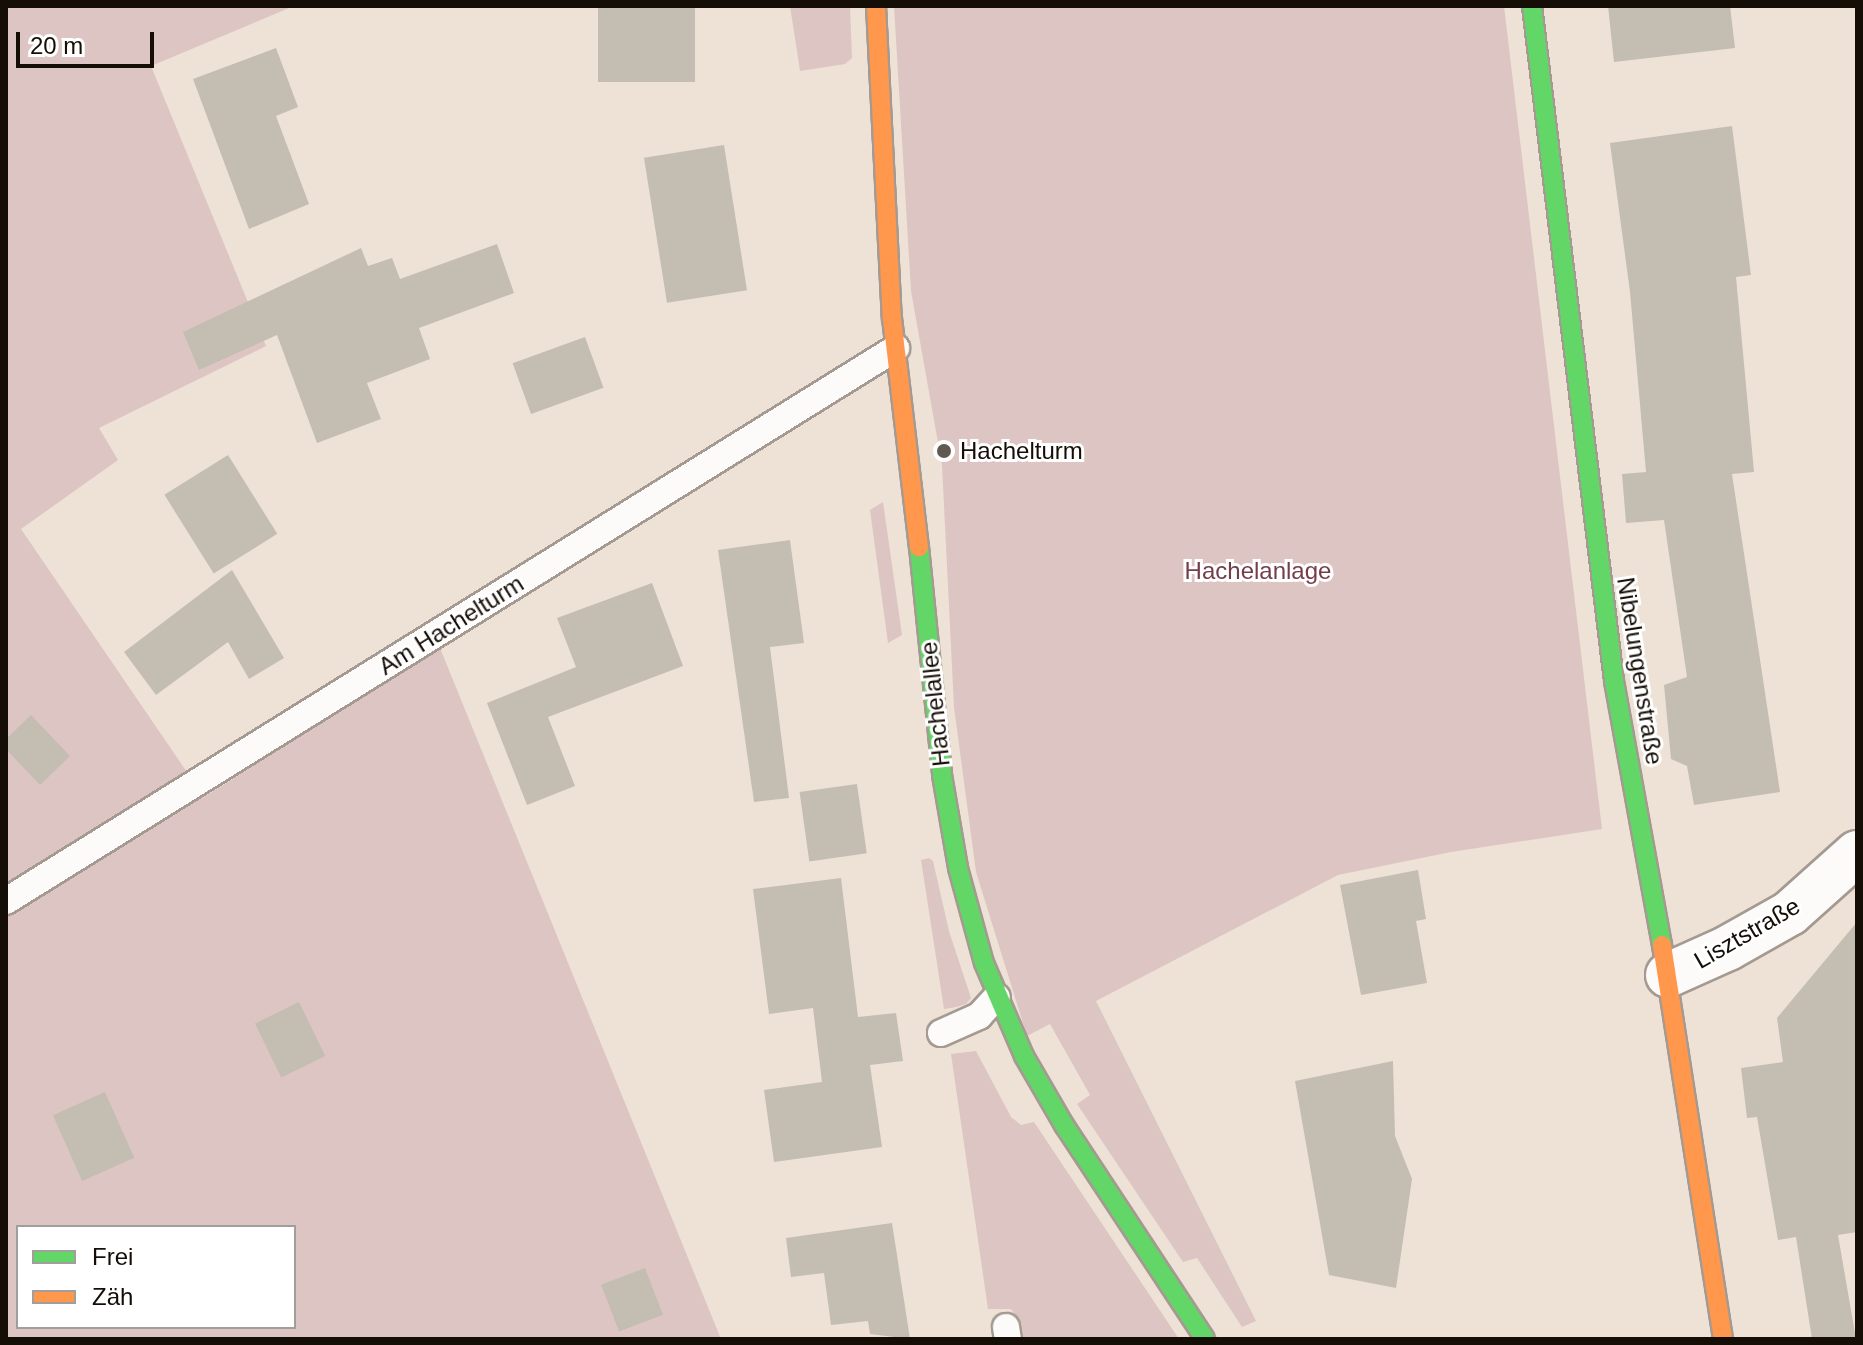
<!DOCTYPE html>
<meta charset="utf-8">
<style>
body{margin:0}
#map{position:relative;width:1863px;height:1345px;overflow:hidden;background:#eee2d6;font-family:Helvetica,sans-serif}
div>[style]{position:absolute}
.green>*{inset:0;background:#dcc5c2}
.building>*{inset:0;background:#c4bdb2;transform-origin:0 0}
.roads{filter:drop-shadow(2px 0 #a49a91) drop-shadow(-2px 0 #a49a91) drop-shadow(0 2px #a49a91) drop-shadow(0 -2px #a49a91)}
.lane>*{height:26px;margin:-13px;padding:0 13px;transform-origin:13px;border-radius:13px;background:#fcfbf9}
.street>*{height:44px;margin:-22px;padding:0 22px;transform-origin:22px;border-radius:22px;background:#fcfbf9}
.fast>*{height:18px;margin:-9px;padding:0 9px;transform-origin:9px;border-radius:9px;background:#63d668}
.slow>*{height:18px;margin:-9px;padding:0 9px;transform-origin:9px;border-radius:9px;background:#ff974d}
.dots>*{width:22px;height:22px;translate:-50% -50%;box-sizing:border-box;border:4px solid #fff;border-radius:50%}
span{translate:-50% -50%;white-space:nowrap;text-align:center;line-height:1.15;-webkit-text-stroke:6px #fff;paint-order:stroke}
.poi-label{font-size:24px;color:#150e06}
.left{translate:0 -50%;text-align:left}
.park-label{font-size:24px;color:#733e49}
.street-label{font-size:24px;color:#150e06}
.frame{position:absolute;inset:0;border:8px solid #150e06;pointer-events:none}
.legend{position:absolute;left:16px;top:1225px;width:280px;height:104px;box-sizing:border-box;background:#fff;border:2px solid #a19f9b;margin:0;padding:10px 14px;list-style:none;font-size:24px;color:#150e06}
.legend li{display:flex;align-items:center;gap:16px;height:40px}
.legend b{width:40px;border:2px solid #a19f9b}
.scale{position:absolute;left:16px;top:32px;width:138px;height:36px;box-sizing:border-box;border:4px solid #150e06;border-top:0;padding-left:10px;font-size:24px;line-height:28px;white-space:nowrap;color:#150e06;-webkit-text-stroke:6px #fff;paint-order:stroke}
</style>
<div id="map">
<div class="green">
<div style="clip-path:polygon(evenodd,6px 6px,294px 6px,151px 66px,266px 346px,99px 428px,118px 460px,21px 529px,204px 797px,440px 648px,721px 1339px,6px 1339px,6px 6px,18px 1227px,294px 1227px,294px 1327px,18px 1327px,18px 1227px)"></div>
<div style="clip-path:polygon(790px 6px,850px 6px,852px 58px,845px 64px,800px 71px)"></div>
<div style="clip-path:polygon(894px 6px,1504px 6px,1602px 829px,1451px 852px,1338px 875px,1096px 1001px,1256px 1321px,1242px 1327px,1197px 1258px,1183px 1262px,1077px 1104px,1090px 1095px,1050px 1024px,1027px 1036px,976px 872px,954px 707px,942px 465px,911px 291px)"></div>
<div style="clip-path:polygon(883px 502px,902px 635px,888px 643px,870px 510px)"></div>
<div style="clip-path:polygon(929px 858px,933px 861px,949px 931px,971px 998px,966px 1004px,956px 1007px,944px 1009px,921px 860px)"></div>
<div style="clip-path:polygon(976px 1051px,1011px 1117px,1021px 1125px,1034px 1122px,1179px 1339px,1022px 1339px,1019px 1320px,1011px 1309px,988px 1309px,951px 1054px)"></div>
</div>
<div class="building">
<div style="left:598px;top:6px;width:97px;height:76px"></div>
<div style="clip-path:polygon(1608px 6px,1730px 6px,1735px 48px,1614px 62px)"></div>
<div style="clip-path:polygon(276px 48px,298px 107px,276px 116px,309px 204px,249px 229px,193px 79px)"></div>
<div style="clip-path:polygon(1732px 126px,1751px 275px,1736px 277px,1754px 472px,1732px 474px,1780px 792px,1694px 805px,1687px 766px,1671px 759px,1664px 685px,1687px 677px,1664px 520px,1626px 523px,1622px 474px,1646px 472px,1630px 292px,1610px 143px)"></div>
<div style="left:724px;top:145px;width:147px;height:81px;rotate:81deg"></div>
<div style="clip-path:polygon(497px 244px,514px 293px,419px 328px,430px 359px,367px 383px,381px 419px,317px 443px,277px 335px,199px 370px,183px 332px,361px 248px,368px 266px,392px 258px,400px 279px)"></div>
<div style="left:585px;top:337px;width:54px;height:77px;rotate:70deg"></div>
<div style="left:228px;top:455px;width:93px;height:75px;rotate:58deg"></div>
<div style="clip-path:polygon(790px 540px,804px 643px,770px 647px,789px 798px,754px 802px,718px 550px)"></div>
<div style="clip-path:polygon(232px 570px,284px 658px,249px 679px,228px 642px,156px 695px,124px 652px)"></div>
<div style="clip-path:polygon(652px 583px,683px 666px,548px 717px,575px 786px,527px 805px,487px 703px,576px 667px,557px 618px)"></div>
<div style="clip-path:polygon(31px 715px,70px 756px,40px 785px,6px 749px,6px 739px)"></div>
<div style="left:857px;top:784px;width:70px;height:58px;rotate:82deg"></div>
<div style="clip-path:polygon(1418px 870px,1426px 919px,1416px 921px,1427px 983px,1361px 995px,1340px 885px)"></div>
<div style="clip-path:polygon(841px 878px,858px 1017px,896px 1013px,903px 1061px,870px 1065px,882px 1147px,774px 1162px,764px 1090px,822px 1082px,813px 1008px,769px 1014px,753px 889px)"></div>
<div style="clip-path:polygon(1857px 922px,1857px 1232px,1838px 1235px,1856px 1339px,1812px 1339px,1796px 1237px,1778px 1240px,1757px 1117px,1747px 1118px,1741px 1068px,1783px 1062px,1777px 1018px)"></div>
<div style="left:299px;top:1002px;width:60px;height:49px;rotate:64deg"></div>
<div style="clip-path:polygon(1393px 1061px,1395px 1136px,1412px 1179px,1396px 1288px,1329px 1275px,1295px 1081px)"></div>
<div style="left:105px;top:1092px;width:72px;height:57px;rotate:66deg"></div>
<div style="clip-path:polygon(892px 1223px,910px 1339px,870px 1334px,868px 1321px,831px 1325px,824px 1273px,791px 1277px,786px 1238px)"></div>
<div style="left:645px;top:1268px;width:50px;height:47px;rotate:69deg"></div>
</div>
<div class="roads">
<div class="lane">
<div style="left:6px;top:901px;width:1048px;rotate:-31.85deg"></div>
<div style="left:941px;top:1033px;width:42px;rotate:-24.1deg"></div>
<div style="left:979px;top:1016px;width:26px;rotate:-47deg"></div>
<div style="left:1006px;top:1327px;width:12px;rotate:81deg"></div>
</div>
<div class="street">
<div style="left:1668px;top:975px;width:66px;rotate:-24.2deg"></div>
<div style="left:1728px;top:948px;width:71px;rotate:-29.4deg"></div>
<div style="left:1790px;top:913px;width:90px;rotate:-41.8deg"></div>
</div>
<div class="fast">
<div style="left:1532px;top:6px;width:680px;rotate:83.07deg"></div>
<div style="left:1614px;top:681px;width:268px;rotate:79.7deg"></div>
<div style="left:919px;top:547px;width:229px;rotate:84.2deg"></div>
<div style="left:942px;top:775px;width:94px;rotate:80.2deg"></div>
<div style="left:958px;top:868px;width:98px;rotate:74.7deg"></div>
<div style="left:984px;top:963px;width:101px;rotate:66.7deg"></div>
<div style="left:1024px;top:1056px;width:80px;rotate:59.9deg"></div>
<div style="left:1064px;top:1125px;width:256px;rotate:56.6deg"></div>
</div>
<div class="slow">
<div style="left:876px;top:6px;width:312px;rotate:87.1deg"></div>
<div style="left:892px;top:318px;width:231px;rotate:83.3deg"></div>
<div style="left:1662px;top:945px;width:399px;rotate:81.2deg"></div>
</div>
</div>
<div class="dots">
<div style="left:944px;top:451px;background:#61584f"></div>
</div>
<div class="poi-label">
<span class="left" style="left:960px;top:451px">Hachelturm</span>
</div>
<div class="park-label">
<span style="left:1258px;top:571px">Hachelanlage</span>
</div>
<div class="street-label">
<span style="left:451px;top:625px;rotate:-32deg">Am Hachelturm</span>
<span style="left:1640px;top:671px;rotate:81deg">Nibelungenstraße</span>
<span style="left:935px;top:704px;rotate:-96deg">Hachelallee</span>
<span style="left:1747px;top:933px;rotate:-30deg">Lisztstraße</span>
</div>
<div class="frame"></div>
<ul class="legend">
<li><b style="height:10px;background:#63d668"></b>Frei</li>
<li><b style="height:10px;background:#ff974d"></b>Zäh</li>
</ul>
<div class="scale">20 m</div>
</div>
